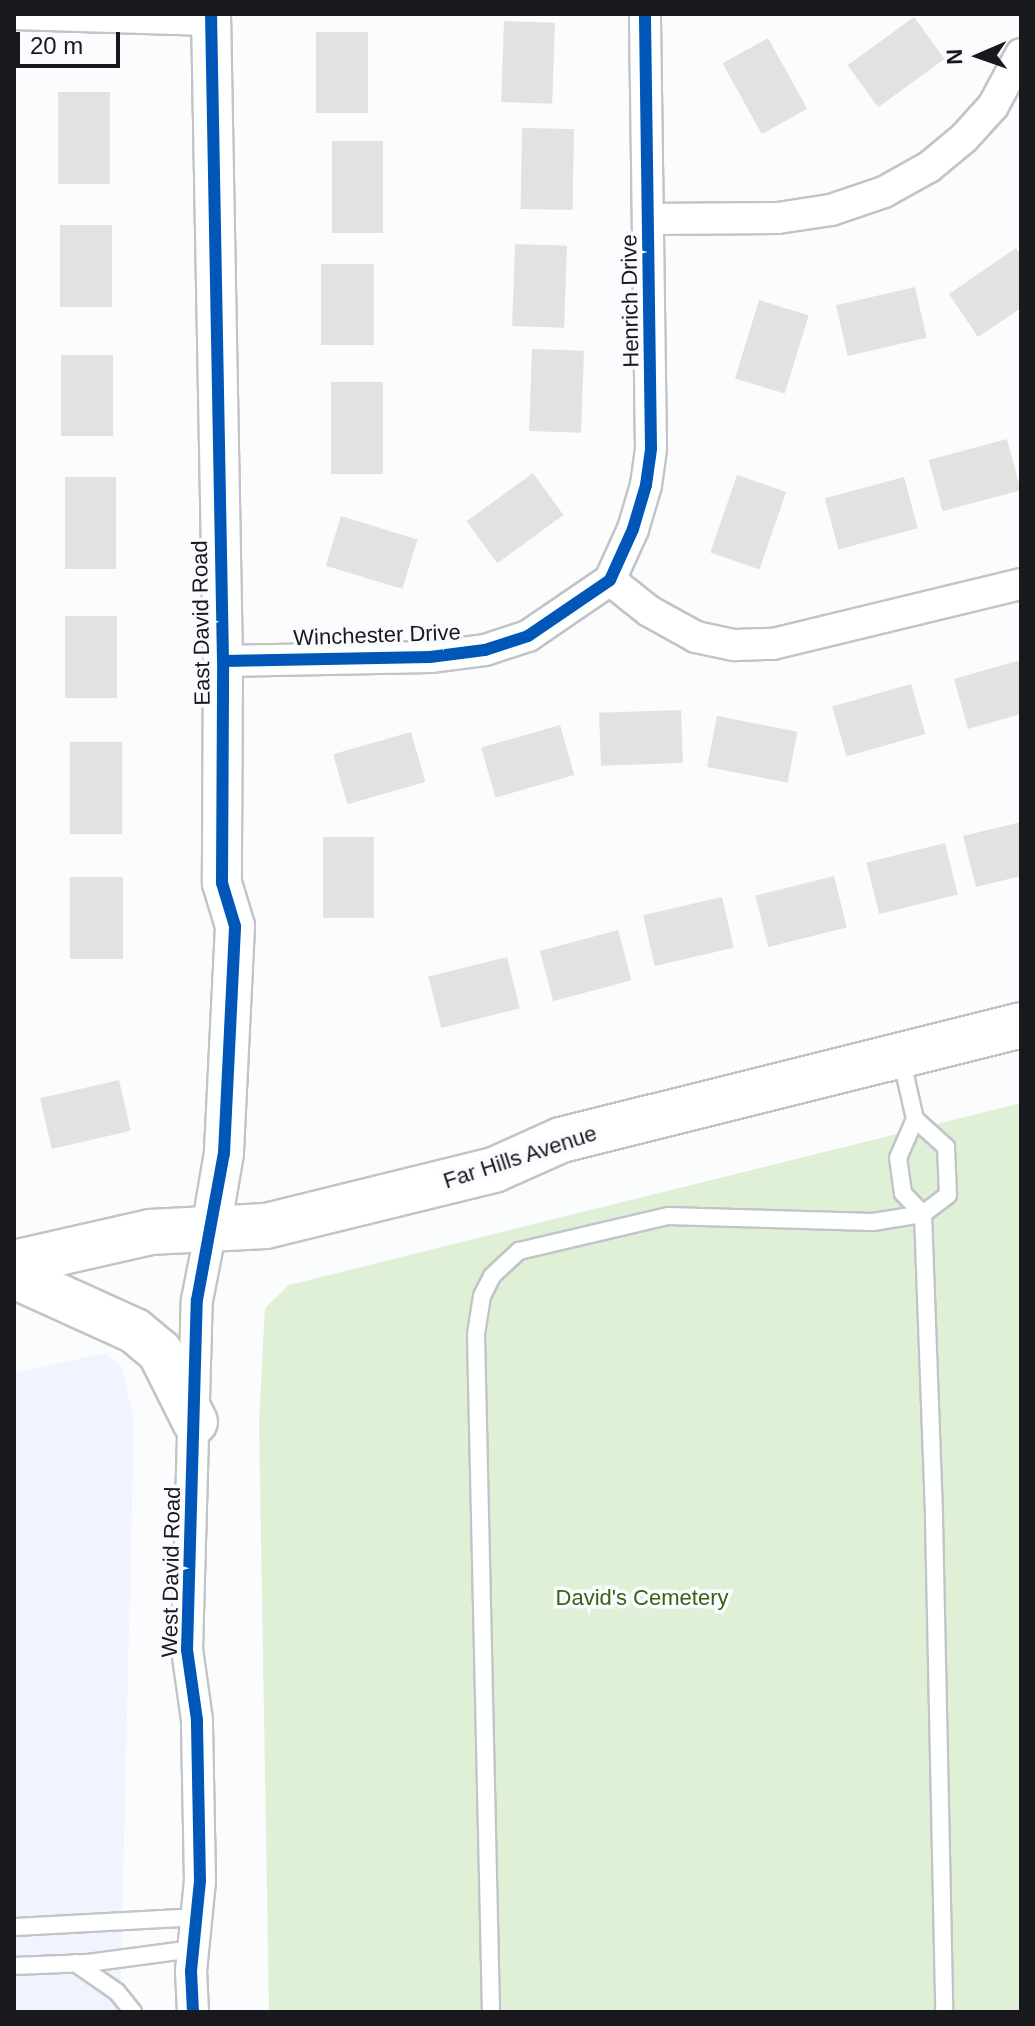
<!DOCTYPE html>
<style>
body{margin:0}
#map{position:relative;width:1035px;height:2026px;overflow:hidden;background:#fbfcfe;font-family:Helvetica,sans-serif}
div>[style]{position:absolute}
.built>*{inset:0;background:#f1f4ff}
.green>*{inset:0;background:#dff0d6}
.building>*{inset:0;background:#e3e2e1;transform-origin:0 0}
.roads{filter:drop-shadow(2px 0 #c3c4c7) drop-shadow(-2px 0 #c3c4c7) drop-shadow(0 2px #c3c4c7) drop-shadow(0 -2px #c3c4c7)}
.service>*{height:16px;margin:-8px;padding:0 8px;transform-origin:8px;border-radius:8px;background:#feffff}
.minor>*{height:30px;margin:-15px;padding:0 15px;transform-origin:15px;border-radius:15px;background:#feffff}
.tertiary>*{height:38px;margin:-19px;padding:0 19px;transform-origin:19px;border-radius:19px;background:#feffff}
.primary>*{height:44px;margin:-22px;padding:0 22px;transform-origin:22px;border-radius:22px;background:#feffff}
.cycleway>*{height:12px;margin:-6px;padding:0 6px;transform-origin:6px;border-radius:6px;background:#0057b8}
span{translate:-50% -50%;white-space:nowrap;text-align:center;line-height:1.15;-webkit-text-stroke:7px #fafbff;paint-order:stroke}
.street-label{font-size:22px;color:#18191c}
.park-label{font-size:22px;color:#386212}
.frame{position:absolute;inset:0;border:16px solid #18191c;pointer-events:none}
.north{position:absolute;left:939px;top:16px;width:80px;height:80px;-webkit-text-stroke:6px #fafbff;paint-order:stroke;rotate:268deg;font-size:22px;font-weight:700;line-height:32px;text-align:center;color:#18191c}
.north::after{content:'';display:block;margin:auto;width:28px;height:36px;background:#18191c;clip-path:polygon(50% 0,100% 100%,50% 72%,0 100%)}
.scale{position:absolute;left:16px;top:32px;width:104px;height:36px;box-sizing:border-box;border:4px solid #18191c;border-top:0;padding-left:10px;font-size:24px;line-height:28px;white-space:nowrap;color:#18191c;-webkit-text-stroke:6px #fafbff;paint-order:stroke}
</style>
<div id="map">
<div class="built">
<div style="clip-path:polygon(106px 1353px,122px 1368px,134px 1420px,120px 2012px,14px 2012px,14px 1373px)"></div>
</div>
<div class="green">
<div style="clip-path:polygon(1021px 1103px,1021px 2012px,269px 2012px,259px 1420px,265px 1308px,289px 1285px)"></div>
</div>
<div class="building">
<div style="left:914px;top:17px;width:52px;height:82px;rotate:54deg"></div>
<div style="left:504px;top:21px;width:51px;height:81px;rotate:2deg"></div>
<div style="left:316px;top:32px;width:52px;height:81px"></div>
<div style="left:768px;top:38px;width:81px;height:52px;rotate:61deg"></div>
<div style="left:58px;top:92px;width:52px;height:92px"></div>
<div style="left:522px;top:128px;width:52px;height:81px;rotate:1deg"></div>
<div style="left:332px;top:141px;width:51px;height:92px"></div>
<div style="left:60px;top:225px;width:52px;height:82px"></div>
<div style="left:515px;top:244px;width:52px;height:82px;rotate:2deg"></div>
<div style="clip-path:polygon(1016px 248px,1021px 255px,1021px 308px,978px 337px,949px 294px)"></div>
<div style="left:321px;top:264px;width:53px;height:81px"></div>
<div style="left:915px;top:287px;width:52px;height:81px;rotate:77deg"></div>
<div style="left:759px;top:300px;width:52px;height:82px;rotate:17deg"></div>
<div style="left:532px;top:349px;width:52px;height:82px;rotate:2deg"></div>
<div style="left:61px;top:355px;width:52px;height:81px"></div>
<div style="left:331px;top:382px;width:52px;height:92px"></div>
<div style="left:1007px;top:439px;width:53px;height:81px;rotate:75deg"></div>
<div style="left:533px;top:473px;width:52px;height:82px;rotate:54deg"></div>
<div style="left:737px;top:475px;width:52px;height:82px;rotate:19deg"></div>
<div style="left:65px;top:477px;width:51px;height:92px"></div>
<div style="left:904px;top:477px;width:53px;height:82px;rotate:75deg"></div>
<div style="left:341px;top:516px;width:80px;height:52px;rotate:17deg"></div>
<div style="left:65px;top:616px;width:52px;height:82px"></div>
<div style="clip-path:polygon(1021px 660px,1021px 714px,968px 729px,954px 679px)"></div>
<div style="left:911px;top:684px;width:52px;height:82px;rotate:74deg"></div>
<div style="left:681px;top:710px;width:53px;height:82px;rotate:88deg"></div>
<div style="left:717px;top:716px;width:82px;height:52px;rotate:11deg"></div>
<div style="left:560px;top:725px;width:52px;height:82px;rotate:74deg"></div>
<div style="left:411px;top:732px;width:52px;height:81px;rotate:74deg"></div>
<div style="left:70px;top:742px;width:52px;height:92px"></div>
<div style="clip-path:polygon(1021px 822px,1021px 876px,976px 887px,963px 836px)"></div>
<div style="left:323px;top:837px;width:51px;height:81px"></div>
<div style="left:945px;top:843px;width:53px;height:81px;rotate:76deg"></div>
<div style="left:834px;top:876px;width:53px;height:81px;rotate:76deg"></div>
<div style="left:123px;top:877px;width:82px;height:53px;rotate:90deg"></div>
<div style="left:722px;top:897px;width:52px;height:81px;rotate:77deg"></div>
<div style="left:618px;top:930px;width:52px;height:81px;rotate:75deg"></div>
<div style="left:507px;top:957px;width:53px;height:81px;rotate:76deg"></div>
<div style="left:119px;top:1080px;width:52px;height:81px;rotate:77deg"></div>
</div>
<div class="roads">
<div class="service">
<div style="left:901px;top:1057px;width:64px;rotate:77.3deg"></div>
<div style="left:915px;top:1119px;width:42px;rotate:42.1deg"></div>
<div style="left:946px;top:1147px;width:48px;rotate:87.6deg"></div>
<div style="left:948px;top:1195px;width:31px;rotate:143deg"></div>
<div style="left:923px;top:1214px;width:29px;rotate:-134deg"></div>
<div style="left:903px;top:1193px;width:35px;rotate:-98deg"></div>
<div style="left:898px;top:1158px;width:43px;rotate:-66.4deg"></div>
<div style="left:14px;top:1927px;width:182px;rotate:-3.1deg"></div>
<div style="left:75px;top:1963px;width:51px;rotate:34.6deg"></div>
<div style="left:117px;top:1992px;width:26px;rotate:51deg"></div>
<div style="left:14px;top:1966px;width:74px;rotate:-2.3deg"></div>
<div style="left:88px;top:1963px;width:106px;rotate:-7.6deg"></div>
<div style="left:491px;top:2012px;width:678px;rotate:-91.27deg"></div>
<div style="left:476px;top:1334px;width:38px;rotate:-81deg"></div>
<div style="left:482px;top:1296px;width:22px;rotate:-63deg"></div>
<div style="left:492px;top:1276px;width:37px;rotate:-43deg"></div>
<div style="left:519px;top:1251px;width:153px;rotate:-13.2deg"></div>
<div style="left:668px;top:1216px;width:205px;rotate:1.7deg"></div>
<div style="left:873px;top:1222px;width:51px;rotate:-9.1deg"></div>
<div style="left:923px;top:1214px;width:305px;rotate:87.9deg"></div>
<div style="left:934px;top:1519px;width:493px;rotate:88.8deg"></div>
</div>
<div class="minor">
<div style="left:14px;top:14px;width:196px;rotate:1.8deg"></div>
<div style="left:648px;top:219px;width:130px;rotate:-0.4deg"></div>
<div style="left:778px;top:218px;width:54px;rotate:-8.6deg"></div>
<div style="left:831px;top:210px;width:56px;rotate:-18.8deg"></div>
<div style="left:884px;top:192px;width:51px;rotate:-29.1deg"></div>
<div style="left:929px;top:167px;width:45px;rotate:-39.6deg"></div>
<div style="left:964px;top:138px;width:43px;rotate:-47.8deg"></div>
<div style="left:993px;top:106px;width:59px;rotate:-61.7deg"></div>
<div style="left:610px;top:580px;width:50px;rotate:38.5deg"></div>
<div style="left:649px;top:611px;width:54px;rotate:29deg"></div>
<div style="left:696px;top:637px;width:40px;rotate:12deg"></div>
<div style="left:735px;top:645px;width:38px;rotate:-2deg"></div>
<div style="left:773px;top:644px;width:255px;rotate:-13.6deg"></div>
<div style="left:223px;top:661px;width:207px;rotate:-1.1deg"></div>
<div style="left:430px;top:657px;width:55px;rotate:-7.3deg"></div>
<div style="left:485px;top:650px;width:45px;rotate:-18deg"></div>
<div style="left:528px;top:636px;width:99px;rotate:-34.3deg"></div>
<div style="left:610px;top:580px;width:56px;rotate:-65.7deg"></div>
<div style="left:633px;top:529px;width:46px;rotate:-73.5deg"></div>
<div style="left:646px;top:485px;width:37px;rotate:-82deg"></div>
<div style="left:651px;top:448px;width:434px;rotate:-90.8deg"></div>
<div style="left:193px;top:2012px;width:41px;rotate:-92.8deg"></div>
<div style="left:191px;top:1971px;width:90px;rotate:-84.3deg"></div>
<div style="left:200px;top:1881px;width:161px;rotate:-91.1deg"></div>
<div style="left:197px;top:1720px;width:71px;rotate:-98.1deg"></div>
<div style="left:187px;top:1650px;width:350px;rotate:-88.4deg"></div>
<div style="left:197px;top:1300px;width:72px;rotate:-78.8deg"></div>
</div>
<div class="tertiary">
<div style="left:211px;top:14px;width:647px;rotate:88.94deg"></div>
<div style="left:223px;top:661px;width:222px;rotate:90.3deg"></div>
<div style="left:222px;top:883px;width:45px;rotate:73.2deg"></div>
<div style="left:235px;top:926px;width:227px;rotate:92.8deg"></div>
<div style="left:224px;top:1153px;width:77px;rotate:99.7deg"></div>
</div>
<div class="primary">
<div style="left:14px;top:1263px;width:139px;rotate:-12.8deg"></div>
<div style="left:150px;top:1232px;width:116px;rotate:-3deg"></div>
<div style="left:266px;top:1226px;width:235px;rotate:-13.8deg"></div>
<div style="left:494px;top:1170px;width:73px;rotate:-24.1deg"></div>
<div style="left:561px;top:1140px;width:474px;rotate:-14deg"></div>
<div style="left:14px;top:1276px;width:133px;rotate:24.4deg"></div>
<div style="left:135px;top:1331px;width:33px;rotate:40deg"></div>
<div style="left:160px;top:1352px;width:78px;rotate:63.4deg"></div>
</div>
</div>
<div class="cycleway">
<div style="left:223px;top:661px;width:207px;rotate:-1.1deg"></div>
<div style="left:430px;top:657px;width:55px;rotate:-7.3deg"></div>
<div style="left:485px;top:650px;width:45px;rotate:-18deg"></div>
<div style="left:528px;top:636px;width:99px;rotate:-34.3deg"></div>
<div style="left:610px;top:580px;width:56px;rotate:-65.7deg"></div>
<div style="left:633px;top:529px;width:46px;rotate:-73.5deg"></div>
<div style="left:646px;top:485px;width:37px;rotate:-82deg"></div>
<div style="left:651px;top:448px;width:434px;rotate:-90.8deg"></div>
<div style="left:193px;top:2012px;width:41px;rotate:-92.8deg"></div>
<div style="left:191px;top:1971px;width:90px;rotate:-84.3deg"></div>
<div style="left:200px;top:1881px;width:161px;rotate:-91.1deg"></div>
<div style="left:197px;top:1720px;width:71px;rotate:-98.1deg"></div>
<div style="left:187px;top:1650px;width:350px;rotate:-88.4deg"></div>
<div style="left:197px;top:1300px;width:149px;rotate:-79.6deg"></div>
<div style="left:224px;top:1153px;width:227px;rotate:-87.2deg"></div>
<div style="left:235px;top:926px;width:45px;rotate:-106.8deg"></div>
<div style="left:222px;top:883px;width:222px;rotate:-89.7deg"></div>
<div style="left:223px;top:661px;width:647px;rotate:-91.06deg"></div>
</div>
<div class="street-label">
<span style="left:630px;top:301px;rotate:-91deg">Henrich Drive</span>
<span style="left:201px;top:623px;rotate:-91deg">East David Road</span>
<span style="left:377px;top:635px;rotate:-2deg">Winchester Drive</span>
<span style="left:520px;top:1157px;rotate:-18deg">Far Hills Avenue</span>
<span style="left:171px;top:1572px;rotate:-89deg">West David Road</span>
</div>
<div class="park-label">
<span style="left:642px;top:1598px">David's Cemetery</span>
</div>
<div class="frame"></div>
<div class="north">N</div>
<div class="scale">20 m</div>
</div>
